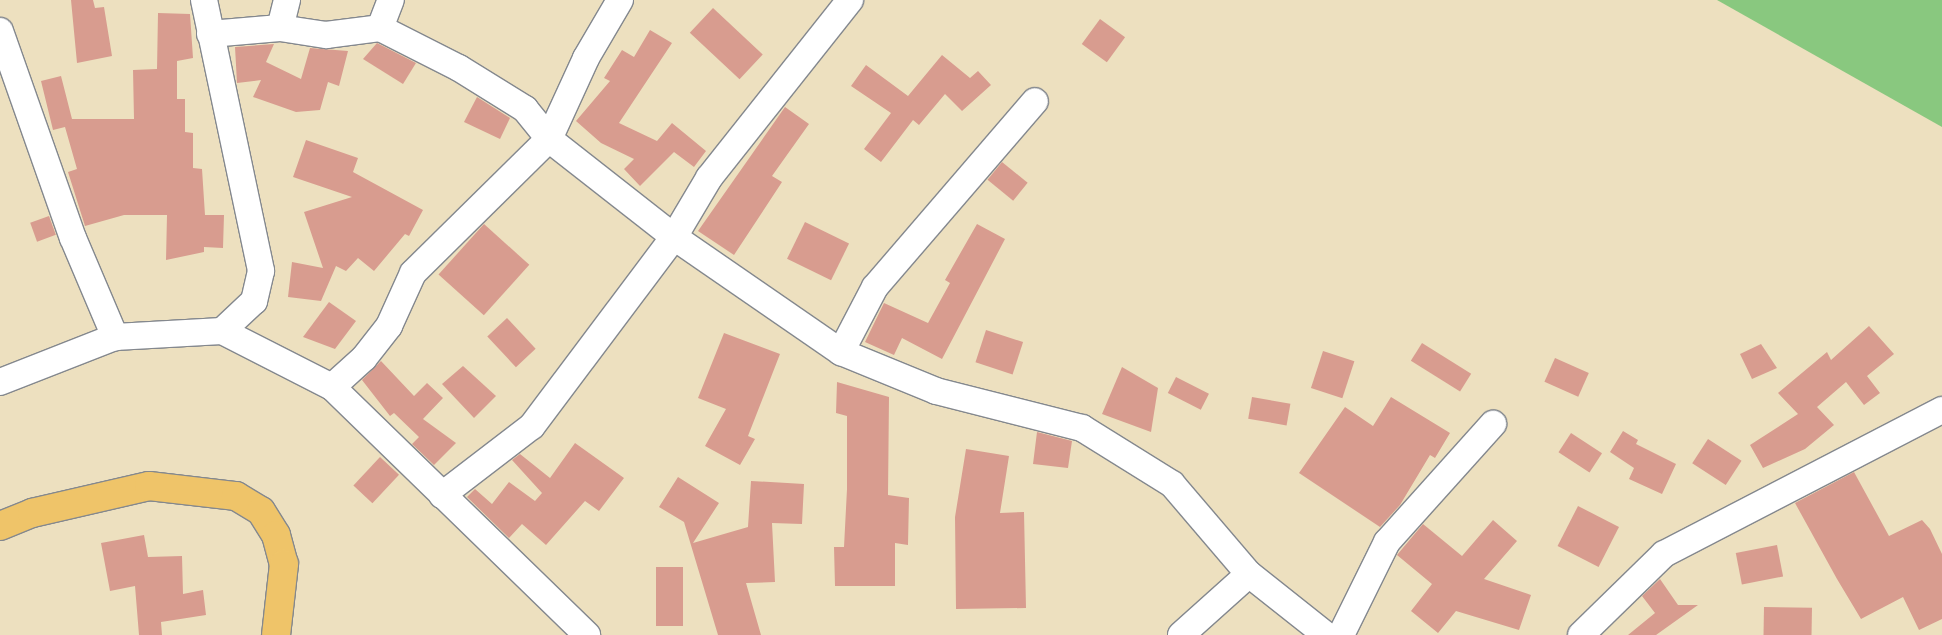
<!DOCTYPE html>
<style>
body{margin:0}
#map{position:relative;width:1942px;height:635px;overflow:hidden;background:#ede0bf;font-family:Mali,sans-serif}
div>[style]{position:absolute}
.green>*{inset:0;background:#89c87f}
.building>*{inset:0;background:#d89c8f;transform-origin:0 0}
.roads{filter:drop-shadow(1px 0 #84888e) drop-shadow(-1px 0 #84888e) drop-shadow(0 1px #84888e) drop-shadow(0 -1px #84888e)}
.minor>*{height:26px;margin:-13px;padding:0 13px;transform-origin:13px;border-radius:13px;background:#fff}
.major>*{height:28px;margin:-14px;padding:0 14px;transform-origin:14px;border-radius:14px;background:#efc469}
span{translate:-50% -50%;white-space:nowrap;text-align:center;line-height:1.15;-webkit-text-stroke:5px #fcf5e5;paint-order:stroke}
</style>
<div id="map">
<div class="green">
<div style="clip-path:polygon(1717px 0,1942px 0,1942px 127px)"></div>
</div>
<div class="building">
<div style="clip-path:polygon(71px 0,93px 0,95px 8px,104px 7px,112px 56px,77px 63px)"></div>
<div style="left:713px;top:8px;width:68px;height:34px;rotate:43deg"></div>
<div style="clip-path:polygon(158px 13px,190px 14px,193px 58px,177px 61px,177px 99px,185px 99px,185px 132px,193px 133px,193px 168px,202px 169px,205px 215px,224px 215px,223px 248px,204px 247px,204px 252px,166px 260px,167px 215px,124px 215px,85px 226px,68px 172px,77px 169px,65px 127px,53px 130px,41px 81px,61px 76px,72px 119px,134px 119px,133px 70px,157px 69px)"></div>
<div style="left:1100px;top:19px;width:31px;height:31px;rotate:36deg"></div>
<div style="clip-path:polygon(650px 30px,672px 43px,619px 123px,657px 141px,672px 123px,706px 151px,694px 167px,674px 152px,640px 186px,624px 169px,634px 159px,601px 143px,576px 121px,610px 81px,604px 78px,622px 50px,634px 57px)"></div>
<div style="clip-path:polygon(377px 43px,416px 63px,403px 84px,363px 59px)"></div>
<div style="clip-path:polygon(274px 44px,266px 62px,301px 79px,310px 48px,348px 51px,339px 86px,328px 82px,320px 110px,296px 112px,253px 97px,261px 80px,237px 83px,235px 47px)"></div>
<div style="clip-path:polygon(942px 55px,970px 78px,978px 71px,991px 85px,962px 111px,945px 94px,919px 125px,913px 120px,881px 162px,864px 149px,891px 113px,851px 86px,866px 65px,908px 96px)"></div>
<div style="clip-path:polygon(477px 97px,510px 118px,500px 139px,464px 122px)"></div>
<div style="clip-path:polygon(785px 107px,809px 124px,772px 176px,782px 182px,734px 255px,698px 231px)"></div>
<div style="clip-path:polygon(306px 140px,358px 158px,353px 172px,423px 210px,409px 236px,405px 234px,374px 271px,358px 258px,346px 271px,336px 266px,321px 301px,288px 297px,292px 262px,323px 268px,304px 212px,352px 197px,293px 177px)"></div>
<div style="left:1002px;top:162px;width:33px;height:23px;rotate:39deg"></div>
<div style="left:49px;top:216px;width:20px;height:20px;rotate:70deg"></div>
<div style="left:805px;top:222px;width:49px;height:41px;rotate:26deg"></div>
<div style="left:484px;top:224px;width:61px;height:68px;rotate:42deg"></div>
<div style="clip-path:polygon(977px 224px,1005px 239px,942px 359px,902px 338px,894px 355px,865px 342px,884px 303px,928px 323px,950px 283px,945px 280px)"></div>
<div style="clip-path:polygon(329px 302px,356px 321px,335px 349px,303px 337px)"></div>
<div style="left:507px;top:318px;width:42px;height:27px;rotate:47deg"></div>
<div style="clip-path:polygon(1869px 326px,1894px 354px,1867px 376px,1880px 393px,1864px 405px,1846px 382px,1817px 407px,1834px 425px,1805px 449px,1763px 468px,1750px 445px,1798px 414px,1778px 393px,1827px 352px,1831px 360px)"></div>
<div style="left:986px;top:330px;width:39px;height:34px;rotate:18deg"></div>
<div style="clip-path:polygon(724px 333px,780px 354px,748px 436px,755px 439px,740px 465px,705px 446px,726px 409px,698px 398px)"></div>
<div style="left:1422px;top:343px;width:58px;height:21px;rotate:32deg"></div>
<div style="clip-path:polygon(1761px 344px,1777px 368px,1752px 379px,1740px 354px)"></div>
<div style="left:1323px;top:351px;width:33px;height:39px;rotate:18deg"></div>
<div style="left:1555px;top:358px;width:37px;height:26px;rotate:24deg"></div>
<div style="clip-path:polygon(381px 361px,414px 396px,427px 383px,443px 398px,423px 419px,456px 443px,434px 465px,412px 444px,419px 437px,394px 413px,390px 416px,362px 380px)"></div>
<div style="clip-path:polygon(463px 366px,496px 396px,474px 418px,442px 384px)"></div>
<div style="clip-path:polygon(1122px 367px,1158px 388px,1151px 432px,1102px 414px)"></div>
<div style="left:1176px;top:377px;width:37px;height:18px;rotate:27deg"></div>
<div style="clip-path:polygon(837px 382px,889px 397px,888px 495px,909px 498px,908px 545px,895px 543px,895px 586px,835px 586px,834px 547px,844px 547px,847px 489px,847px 416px,836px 413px)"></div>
<div style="left:1252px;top:397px;width:39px;height:22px;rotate:10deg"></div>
<div style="clip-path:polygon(1391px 397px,1450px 433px,1435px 458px,1430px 455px,1400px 505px,1380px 527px,1299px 473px,1345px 407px,1373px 426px)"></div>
<div style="clip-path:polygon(1623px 431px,1638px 440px,1636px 444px,1676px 464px,1662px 494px,1629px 479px,1634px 468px,1610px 452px)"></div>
<div style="clip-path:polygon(1037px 432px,1072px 441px,1068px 468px,1033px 464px)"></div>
<div style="left:1571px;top:433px;width:37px;height:23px;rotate:33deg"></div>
<div style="left:1708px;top:439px;width:40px;height:29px;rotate:33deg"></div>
<div style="clip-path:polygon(575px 443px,624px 478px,599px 511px,585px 501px,546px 545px,522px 524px,509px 538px,467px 497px,475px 489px,492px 504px,509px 482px,535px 501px,542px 493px,512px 460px,520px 454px,550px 478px)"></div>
<div style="clip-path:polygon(966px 449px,1009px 456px,1000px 513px,1024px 512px,1026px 608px,956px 609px,955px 517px)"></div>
<div style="left:380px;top:457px;width:26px;height:39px;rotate:43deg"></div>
<div style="clip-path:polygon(1854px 472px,1889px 536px,1922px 520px,1930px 529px,1942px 554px,1942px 619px,1919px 630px,1903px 597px,1861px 619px,1837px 579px,1795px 503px)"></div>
<div style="clip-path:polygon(678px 477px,719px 503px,693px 543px,748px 527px,751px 481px,804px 484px,802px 524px,772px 523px,775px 582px,746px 583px,761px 635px,718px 635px,684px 522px,659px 507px)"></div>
<div style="left:1578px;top:506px;width:46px;height:45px;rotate:27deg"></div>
<div style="clip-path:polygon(1493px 520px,1517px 541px,1484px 579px,1531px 595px,1519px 630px,1456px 611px,1438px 633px,1411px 611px,1432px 584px,1397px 555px,1423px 524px,1462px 556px)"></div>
<div style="clip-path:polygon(144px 535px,148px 557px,182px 556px,183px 594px,203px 590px,206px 615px,161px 622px,162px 635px,139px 635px,135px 586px,110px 591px,101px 543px)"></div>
<div style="left:1777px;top:545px;width:32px;height:42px;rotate:79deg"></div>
<div style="left:656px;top:567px;width:27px;height:59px"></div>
<div style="clip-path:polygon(1660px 579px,1678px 605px,1698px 605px,1656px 635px,1628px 635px,1655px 613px,1642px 596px)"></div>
<div style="left:1764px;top:607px;width:48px;height:28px;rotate:1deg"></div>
</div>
<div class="roads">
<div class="minor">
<div style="left:204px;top:0;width:277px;rotate:78.1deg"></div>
<div style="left:261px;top:271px;width:31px;rotate:103deg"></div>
<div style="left:254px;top:301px;width:44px;rotate:136.8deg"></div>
<div style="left:280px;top:28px;width:29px;rotate:-76deg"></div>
<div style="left:380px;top:28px;width:30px;rotate:-69deg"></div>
<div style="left:0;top:31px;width:219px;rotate:70.6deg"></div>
<div style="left:73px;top:238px;width:108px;rotate:67deg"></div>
<div style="left:210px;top:34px;width:70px;rotate:-4.9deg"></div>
<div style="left:280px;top:28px;width:47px;rotate:8.7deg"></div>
<div style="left:326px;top:35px;width:54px;rotate:-7.4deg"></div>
<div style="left:380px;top:28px;width:89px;rotate:26.9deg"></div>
<div style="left:459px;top:68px;width:78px;rotate:31.8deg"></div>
<div style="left:525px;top:109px;width:38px;rotate:51deg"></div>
<div style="left:549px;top:139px;width:159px;rotate:38.1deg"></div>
<div style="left:674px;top:237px;width:203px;rotate:34.6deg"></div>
<div style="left:841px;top:352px;width:103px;rotate:22.3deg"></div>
<div style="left:936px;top:391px;width:151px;rotate:14.2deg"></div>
<div style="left:1082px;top:428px;width:106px;rotate:31.9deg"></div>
<div style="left:1172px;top:484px;width:118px;rotate:49.5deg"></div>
<div style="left:1249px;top:574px;width:98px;rotate:38.4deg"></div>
<div style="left:841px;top:352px;width:73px;rotate:-62.4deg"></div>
<div style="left:875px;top:287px;width:245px;rotate:-49.3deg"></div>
<div style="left:0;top:382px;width:123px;rotate:-21.4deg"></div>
<div style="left:115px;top:337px;width:107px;rotate:-3.2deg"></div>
<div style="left:222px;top:331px;width:123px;rotate:27deg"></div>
<div style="left:332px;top:387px;width:356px;rotate:44.2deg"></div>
<div style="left:332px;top:387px;width:43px;rotate:-42.2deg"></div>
<div style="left:364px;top:358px;width:41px;rotate:-52deg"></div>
<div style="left:389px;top:326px;width:58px;rotate:-65.6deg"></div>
<div style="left:413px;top:273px;width:191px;rotate:-44.6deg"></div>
<div style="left:549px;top:139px;width:89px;rotate:-65.4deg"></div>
<div style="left:586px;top:58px;width:67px;rotate:-59.6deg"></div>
<div style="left:442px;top:495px;width:113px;rotate:-37.5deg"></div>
<div style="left:532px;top:426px;width:236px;rotate:-53.1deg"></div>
<div style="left:674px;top:237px;width:69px;rotate:-59.3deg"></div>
<div style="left:709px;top:178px;width:227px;rotate:-51.6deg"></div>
<div style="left:1181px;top:635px;width:91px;rotate:-41.9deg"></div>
<div style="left:1341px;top:635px;width:104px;rotate:-63.7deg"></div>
<div style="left:1387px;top:542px;width:159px;rotate:-48.1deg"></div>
<div style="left:1581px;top:635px;width:116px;rotate:-44.3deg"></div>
<div style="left:1664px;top:554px;width:313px;rotate:-27.4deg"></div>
</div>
<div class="major">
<div style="left:0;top:526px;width:35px;rotate:-22deg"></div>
<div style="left:32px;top:513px;width:120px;rotate:-13deg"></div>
<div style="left:149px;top:486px;width:88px;rotate:6.6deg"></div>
<div style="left:236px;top:496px;width:29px;rotate:31deg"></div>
<div style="left:261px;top:511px;width:28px;rotate:58deg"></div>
<div style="left:276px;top:535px;width:30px;rotate:75deg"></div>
<div style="left:284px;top:564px;width:71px;rotate:96.4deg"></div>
</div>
</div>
</div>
